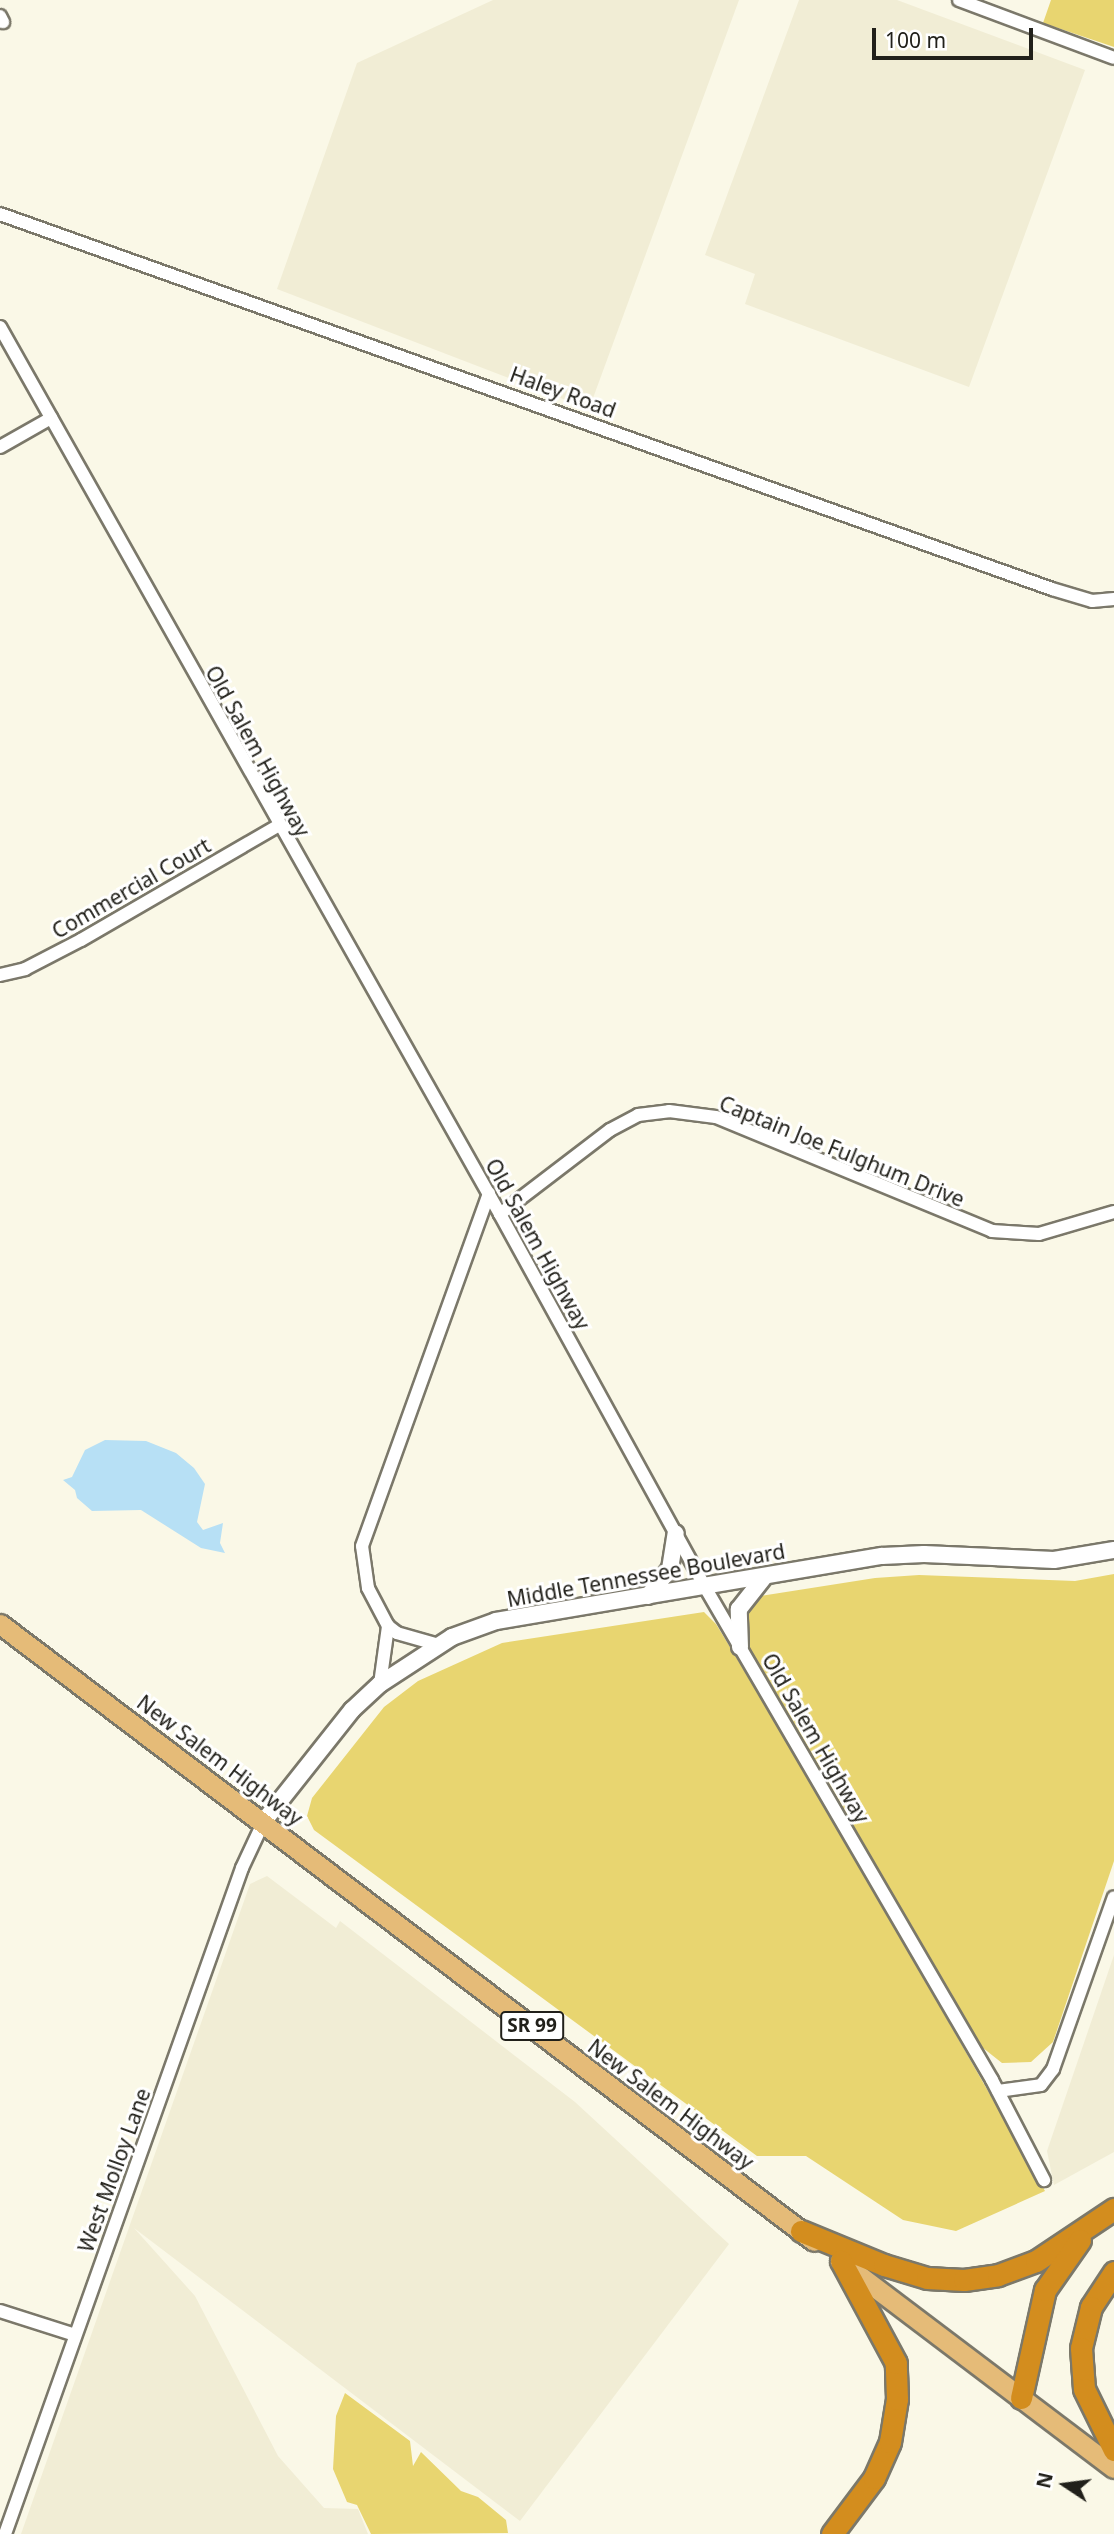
<!DOCTYPE html>
<style>
body{margin:0}
#map{position:relative;width:1114px;height:2534px;overflow:hidden;background:#faf8e7;font-family:"Noto Sans",sans-serif}
div>[style]{position:absolute}
.built>*{inset:0;background:#f1edd5}
.green>*{inset:0;background:#e8d570}
.water>*{inset:0;background:#b7e0f5}
.roads{filter:drop-shadow(2px 0 #7b786a) drop-shadow(-2px 0 #7b786a) drop-shadow(0 2px #7b786a) drop-shadow(0 -2px #7b786a)}
.street>*{height:12px;margin:-6px;padding:0 6px;transform-origin:6px;border-radius:6px;background:#fff}
.secondary>*{height:16px;margin:-8px;padding:0 8px;transform-origin:8px;border-radius:8px;background:#fff}
.primary>*{height:19px;margin:-9.5px;padding:0 9.5px;transform-origin:9.5px;border-radius:9.5px;background:#e5bb78}
.highway>*{height:21px;margin:-10.5px;padding:0 10.5px;transform-origin:10.5px;border-radius:10.5px;background:#d38d1e}
span{translate:-50% -50%;white-space:nowrap;text-align:center;line-height:1.15;-webkit-text-stroke:6px #fff;paint-order:stroke}
.shield-label span{padding:2px 5px;background:#fff;border:2px solid;border-radius:5px;-webkit-text-stroke-width:0}
.shield-label{font-size:19px;color:#21201a;font-weight:700}
.street-label{font-size:21px;color:#21201a}
.north{position:absolute;left:1030px;top:2450px;width:70px;height:70px;-webkit-text-stroke:5px #fff;paint-order:stroke;rotate:283deg;font-size:19px;font-weight:700;line-height:28px;text-align:center;color:#21201a}
.north::after{content:'';display:block;margin:auto;width:24px;height:32px;background:#21201a;clip-path:polygon(50% 0,100% 100%,50% 72%,0 100%)}
.scale{position:absolute;left:872px;top:28px;width:161px;height:32px;box-sizing:border-box;border:4px solid #21201a;border-top:0;padding-left:9px;font-size:21px;line-height:24px;white-space:nowrap;color:#21201a;-webkit-text-stroke:5px #fff;paint-order:stroke}
</style>
<div id="map">
<div class="built">
<div style="clip-path:polygon(493px 0,739px 0,589px 409px,277px 289px,357px 63px)"></div>
<div style="clip-path:polygon(799px 0,897px 0,1085px 70px,969px 387px,745px 304px,755px 274px,705px 255px)"></div>
<div style="clip-path:polygon(267px 1876px,336px 1928px,340px 1921px,575px 2102px,729px 2244px,520px 2521px,134px 2228px,195px 2296px,278px 2456px,324px 2508px,358px 2509px,368px 2534px,21px 2534px,250px 1884px)"></div>
<div style="clip-path:polygon(1114px 1955px,1114px 2152px,1054px 2185px,1047px 2151px)"></div>
</div>
<div class="green">
<div style="clip-path:polygon(1051px 0,1114px 0,1114px 47px,1043px 23px)"></div>
<div style="clip-path:polygon(1114px 1574px,1114px 1861px,1053px 2042px,1031px 2062px,1002px 2063px,978px 2044px,751px 1652px,743px 1635px,743px 1618px,760px 1596px,875px 1578px,919px 1575px,1075px 1581px)"></div>
<div style="clip-path:polygon(704px 1612px,716px 1624px,817px 1791px,1045px 2191px,956px 2231px,903px 2220px,806px 2156px,757px 2156px,314px 1830px,307px 1816px,312px 1798px,384px 1707px,418px 1681px,502px 1643px)"></div>
<div style="clip-path:polygon(345px 2393px,410px 2441px,413px 2466px,421px 2452px,461px 2491px,478px 2497px,506px 2520px,508px 2533px,371px 2534px,357px 2505px,347px 2502px,333px 2469px,336px 2416px)"></div>
</div>
<div class="water">
<div style="clip-path:polygon(105px 1440px,146px 1441px,176px 1453px,194px 1468px,205px 1484px,197px 1522px,203px 1530px,223px 1523px,220px 1543px,225px 1553px,201px 1548px,141px 1510px,92px 1511px,77px 1498px,75px 1490px,63px 1480px,72px 1477px,85px 1450px)"></div>
</div>
<div class="roads">
<div class="street">
<div style="left:959px;top:0;width:165px;rotate:20.5deg"></div>
<div style="left:0;top:16px;width:7px;rotate:63deg"></div>
<div style="left:0;top:214px;width:1117px;rotate:19.62deg"></div>
<div style="left:1052px;top:589px;width:42px;rotate:16.7deg"></div>
<div style="left:1092px;top:601px;width:22px;rotate:-5deg"></div>
<div style="left:0;top:327px;width:1018px;rotate:60.59deg"></div>
<div style="left:500px;top:1214px;width:426px;rotate:61.2deg"></div>
<div style="left:705px;top:1587px;width:570px;rotate:59.79deg"></div>
<div style="left:992px;top:2080px;width:113px;rotate:62.5deg"></div>
<div style="left:0;top:447px;width:59px;rotate:-29.6deg"></div>
<div style="left:0;top:975px;width:26px;rotate:-13deg"></div>
<div style="left:25px;top:969px;width:63px;rotate:-27.4deg"></div>
<div style="left:81px;top:940px;width:228px;rotate:-30.1deg"></div>
<div style="left:500px;top:1214px;width:138px;rotate:-37.4deg"></div>
<div style="left:610px;top:1130px;width:32px;rotate:-28deg"></div>
<div style="left:638px;top:1115px;width:31px;rotate:-7deg"></div>
<div style="left:669px;top:1111px;width:47px;rotate:7.3deg"></div>
<div style="left:716px;top:1117px;width:299px;rotate:22.4deg"></div>
<div style="left:992px;top:1231px;width:47px;rotate:3.7deg"></div>
<div style="left:1039px;top:1234px;width:78px;rotate:-16.3deg"></div>
<div style="left:439px;top:1645px;width:44px;rotate:-164.1deg"></div>
<div style="left:397px;top:1633px;width:11px;rotate:-142deg"></div>
<div style="left:388px;top:1626px;width:43px;rotate:-117.8deg"></div>
<div style="left:368px;top:1588px;width:42px;rotate:-98.1deg"></div>
<div style="left:362px;top:1546px;width:375px;rotate:-70.2deg"></div>
<div style="left:380px;top:1684px;width:59px;rotate:-82.1deg"></div>
<div style="left:998px;top:2091px;width:43px;rotate:-7.9deg"></div>
<div style="left:1041px;top:2085px;width:20px;rotate:-53deg"></div>
<div style="left:1053px;top:2069px;width:182px;rotate:-70.5deg"></div>
<div style="left:0;top:2311px;width:79px;rotate:17.7deg"></div>
<div style="left:5px;top:2534px;width:707px;rotate:-70.41deg"></div>
<div style="left:242px;top:1868px;width:52px;rotate:-64.9deg"></div>
</div>
<div class="secondary">
<div style="left:648px;top:1596px;width:35px;rotate:-51deg"></div>
<div style="left:670px;top:1569px;width:36px;rotate:-81deg"></div>
<div style="left:740px;top:1647px;width:38px;rotate:-92deg"></div>
<div style="left:739px;top:1609px;width:42px;rotate:-51.8deg"></div>
<div style="left:264px;top:1821px;width:142px;rotate:-51.6deg"></div>
<div style="left:352px;top:1710px;width:38px;rotate:-43deg"></div>
<div style="left:380px;top:1684px;width:86px;rotate:-33.1deg"></div>
<div style="left:452px;top:1637px;width:47px;rotate:-20deg"></div>
<div style="left:496px;top:1621px;width:391px;rotate:-9.6deg"></div>
<div style="left:882px;top:1556px;width:42px;rotate:-2.7deg"></div>
<div style="left:924px;top:1554px;width:130px;rotate:2.6deg"></div>
<div style="left:1054px;top:1560px;width:61px;rotate:-9.5deg"></div>
</div>
<div class="primary">
<div style="left:0;top:1624px;width:1021px;rotate:37.16deg"></div>
<div style="left:840px;top:2261px;width:343px;rotate:37.1deg"></div>
</div>
<div class="highway">
<div style="left:801px;top:2231px;width:90px;rotate:22.3deg"></div>
<div style="left:884px;top:2265px;width:45px;rotate:16.8deg"></div>
<div style="left:927px;top:2278px;width:37px;rotate:3deg"></div>
<div style="left:964px;top:2280px;width:34px;rotate:-8deg"></div>
<div style="left:998px;top:2275px;width:40px;rotate:-20.2deg"></div>
<div style="left:1036px;top:2261px;width:94px;rotate:-33.7deg"></div>
<div style="left:1114px;top:2272px;width:42px;rotate:123.3deg"></div>
<div style="left:1091px;top:2307px;width:42px;rotate:103.7deg"></div>
<div style="left:1081px;top:2348px;width:41px;rotate:85.8deg"></div>
<div style="left:1084px;top:2389px;width:68px;rotate:63.8deg"></div>
<div style="left:1021px;top:2398px;width:111px;rotate:-77.5deg"></div>
<div style="left:1045px;top:2290px;width:61px;rotate:-55deg"></div>
<div style="left:832px;top:2534px;width:70px;rotate:-53.1deg"></div>
<div style="left:874px;top:2478px;width:39px;rotate:-66deg"></div>
<div style="left:890px;top:2442px;width:44px;rotate:-80.8deg"></div>
<div style="left:897px;top:2399px;width:36px;rotate:-92deg"></div>
<div style="left:896px;top:2363px;width:116px;rotate:-118.3deg"></div>
</div>
</div>
<div class="shield-label">
<span style="left:532px;top:2026px">SR 99</span>
</div>
<div class="street-label">
<span style="left:563px;top:392px;rotate:20deg">Haley Road</span>
<span style="left:258px;top:751px;rotate:61deg">Old Salem Highway</span>
<span style="left:131px;top:888px;rotate:-30deg">Commercial Court</span>
<span style="left:842px;top:1151px;rotate:22deg">Captain Joe Fulghum Drive</span>
<span style="left:538px;top:1244px;rotate:61deg">Old Salem Highway</span>
<span style="left:646px;top:1575px;rotate:-10deg">Middle Tennessee Boulevard</span>
<span style="left:816px;top:1738px;rotate:60deg">Old Salem Highway</span>
<span style="left:220px;top:1760px;rotate:37deg">New Salem Highway</span>
<span style="left:671px;top:2104px;rotate:37deg">New Salem Highway</span>
<span style="left:114px;top:2170px;rotate:-70deg">West Molloy Lane</span>
</div>
<div class="north">N</div>
<div class="scale">100 m</div>
</div>
